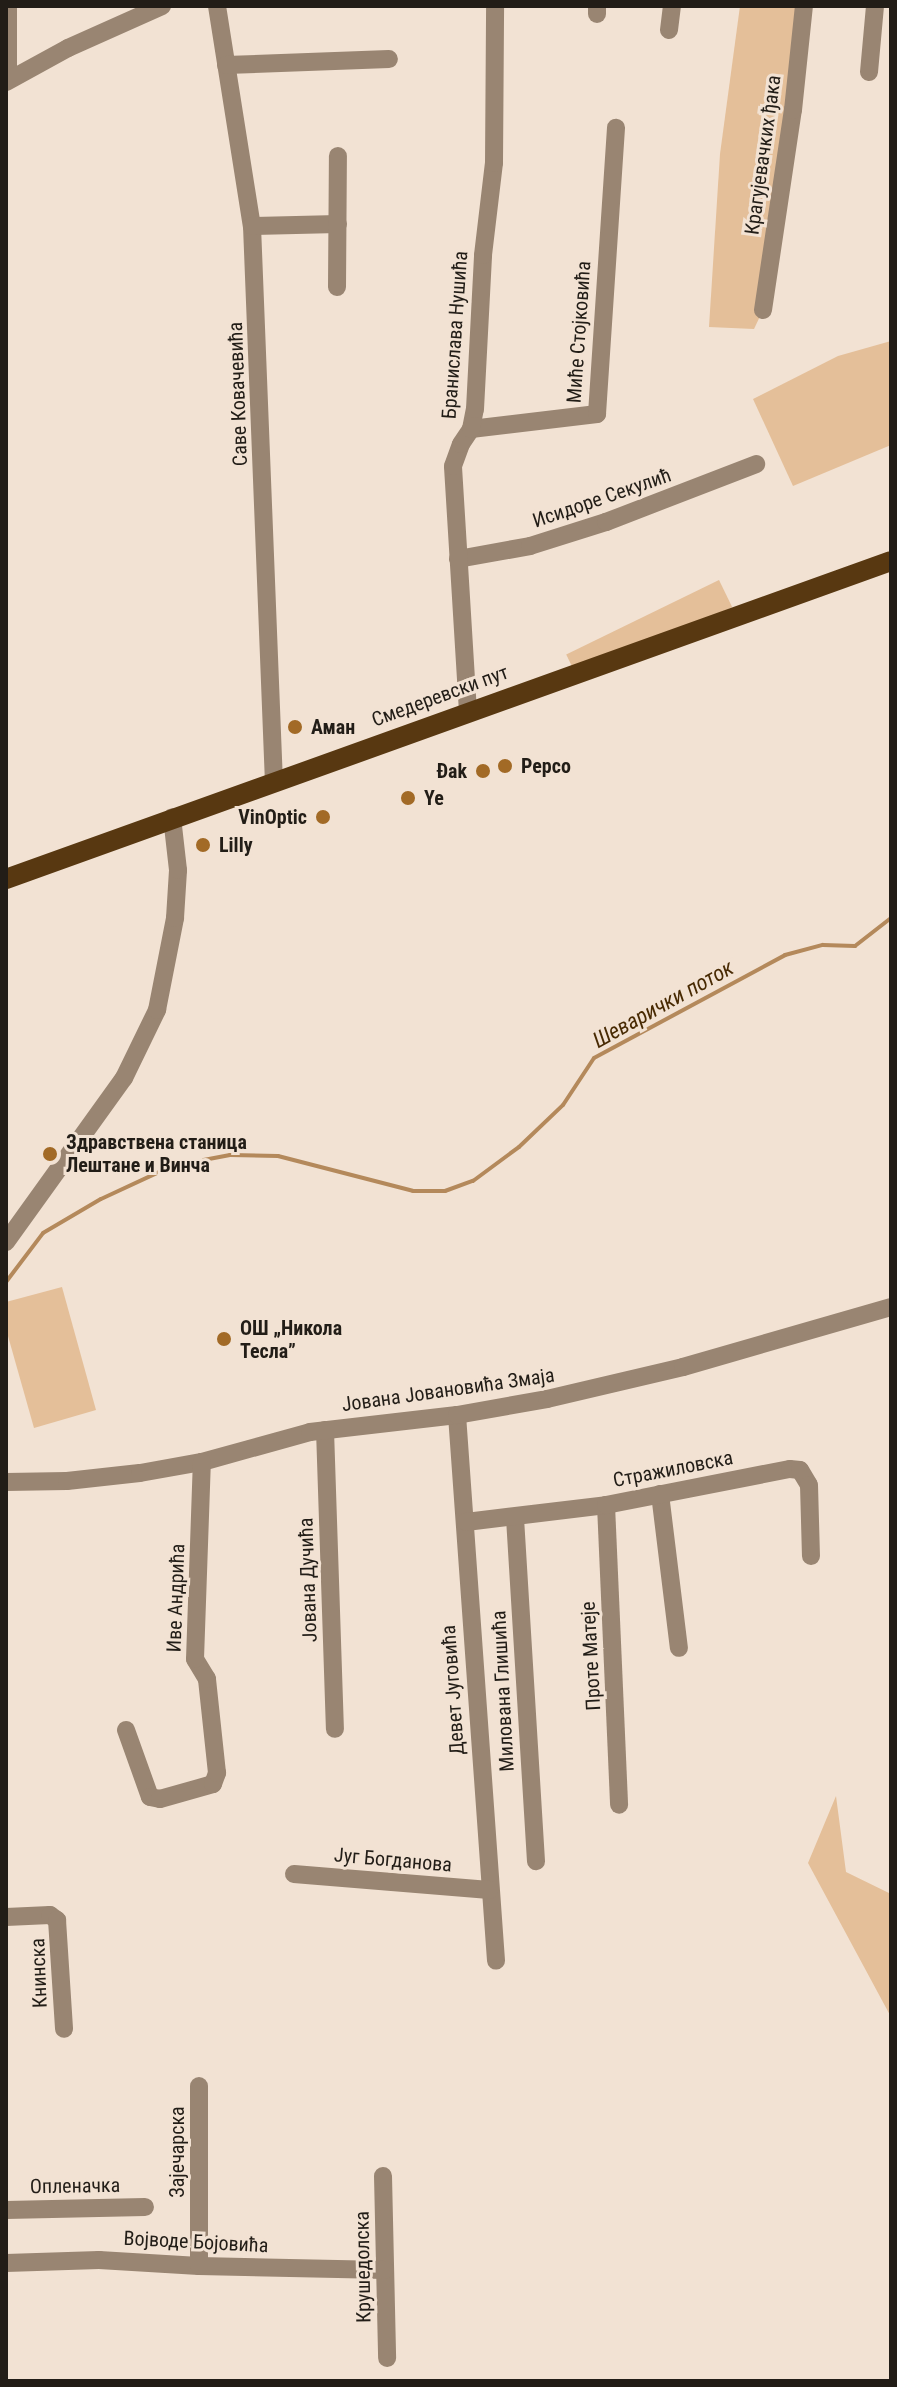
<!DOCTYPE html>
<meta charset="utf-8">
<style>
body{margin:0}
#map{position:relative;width:897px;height:2387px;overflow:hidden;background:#f2e2d3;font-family:"Roboto Condensed",sans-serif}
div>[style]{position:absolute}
.green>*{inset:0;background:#e4bf99;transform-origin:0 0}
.stream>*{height:4px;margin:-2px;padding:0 2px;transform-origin:2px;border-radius:2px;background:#b4895b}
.minor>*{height:18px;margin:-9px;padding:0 9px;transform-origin:9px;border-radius:9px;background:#998572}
.major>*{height:20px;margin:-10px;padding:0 10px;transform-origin:10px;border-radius:10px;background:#583811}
.dots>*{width:22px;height:22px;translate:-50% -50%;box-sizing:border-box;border:4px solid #f2e2d3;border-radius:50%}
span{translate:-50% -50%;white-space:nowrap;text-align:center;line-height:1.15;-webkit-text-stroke:6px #f2e2d3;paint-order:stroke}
.street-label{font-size:20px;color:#221d17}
.poi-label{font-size:20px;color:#221d17;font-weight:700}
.left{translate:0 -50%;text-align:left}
.right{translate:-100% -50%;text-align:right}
.water-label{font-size:22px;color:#482a03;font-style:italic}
.frame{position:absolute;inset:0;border:8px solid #221d17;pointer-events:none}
</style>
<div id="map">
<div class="green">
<div style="clip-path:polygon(740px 6px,805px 6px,763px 310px,754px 329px,709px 327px,720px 154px)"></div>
<div style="clip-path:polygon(891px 341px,891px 445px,793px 486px,753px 399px,838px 356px)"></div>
<div style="left:719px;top:580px;width:30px;height:170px;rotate:64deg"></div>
<div style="clip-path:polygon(62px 1287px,96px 1410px,34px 1428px,6px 1329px,6px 1302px)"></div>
<div style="clip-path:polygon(836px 1796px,846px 1872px,891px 1894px,891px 2017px,808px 1863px)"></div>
</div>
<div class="stream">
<div style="left:6px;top:1282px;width:61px;rotate:-52.9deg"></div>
<div style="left:43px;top:1233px;width:67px;rotate:-30.4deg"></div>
<div style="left:101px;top:1199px;width:78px;rotate:-24.9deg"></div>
<div style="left:172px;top:1166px;width:59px;rotate:-10.7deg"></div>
<div style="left:230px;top:1155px;width:48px;rotate:1.2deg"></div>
<div style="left:278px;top:1156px;width:139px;rotate:14.5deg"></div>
<div style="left:413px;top:1191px;width:32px"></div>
<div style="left:445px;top:1191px;width:30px;rotate:-20deg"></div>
<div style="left:473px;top:1181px;width:57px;rotate:-36.5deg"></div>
<div style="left:519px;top:1147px;width:61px;rotate:-43.7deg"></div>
<div style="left:563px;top:1105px;width:56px;rotate:-56.6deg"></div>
<div style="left:594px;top:1058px;width:217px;rotate:-28.3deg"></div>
<div style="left:785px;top:955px;width:39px;rotate:-15deg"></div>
<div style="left:823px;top:945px;width:32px;rotate:2deg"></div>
<div style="left:855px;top:946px;width:46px;rotate:-37.9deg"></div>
</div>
<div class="minor">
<div style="left:8px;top:6px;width:74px;rotate:90deg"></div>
<div style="left:217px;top:6px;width:223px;rotate:81deg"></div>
<div style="left:252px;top:226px;width:557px;rotate:87.74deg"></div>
<div style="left:597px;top:14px;width:8px;rotate:-90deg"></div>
<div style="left:669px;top:30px;width:24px;rotate:-83deg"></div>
<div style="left:226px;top:65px;width:163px;rotate:-2.1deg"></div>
<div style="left:869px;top:72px;width:66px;rotate:-84.8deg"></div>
<div style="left:6px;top:82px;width:71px;rotate:-28.7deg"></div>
<div style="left:68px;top:48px;width:103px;rotate:-24.1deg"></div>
<div style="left:252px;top:226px;width:86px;rotate:-1.3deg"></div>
<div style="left:337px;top:287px;width:131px;rotate:-89.6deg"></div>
<div style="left:763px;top:310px;width:202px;rotate:-81.5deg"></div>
<div style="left:793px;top:110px;width:105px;rotate:-84deg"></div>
<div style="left:471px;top:429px;width:127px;rotate:-6.8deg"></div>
<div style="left:597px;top:414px;width:287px;rotate:-86.2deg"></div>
<div style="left:458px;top:559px;width:73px;rotate:-10.2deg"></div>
<div style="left:530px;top:546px;width:80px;rotate:-17.5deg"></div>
<div style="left:606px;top:522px;width:161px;rotate:-21.1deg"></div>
<div style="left:468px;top:712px;width:246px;rotate:-93.5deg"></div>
<div style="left:453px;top:466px;width:23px;rotate:-70deg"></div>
<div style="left:461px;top:444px;width:18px;rotate:-56deg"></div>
<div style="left:471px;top:429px;width:20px;rotate:-79deg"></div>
<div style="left:475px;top:409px;width:154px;rotate:-87deg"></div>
<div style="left:483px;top:255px;width:93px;rotate:-83.2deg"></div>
<div style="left:494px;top:163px;width:157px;rotate:-89.6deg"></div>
<div style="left:6px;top:1242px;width:202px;rotate:-54.3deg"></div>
<div style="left:124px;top:1078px;width:76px;rotate:-64.1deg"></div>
<div style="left:157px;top:1010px;width:94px;rotate:-78.9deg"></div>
<div style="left:175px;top:918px;width:48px;rotate:-86.4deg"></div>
<div style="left:178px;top:870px;width:53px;rotate:-96.5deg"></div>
<div style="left:457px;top:1415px;width:547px;rotate:85.91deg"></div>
<div style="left:325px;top:1430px;width:299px;rotate:88.1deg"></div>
<div style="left:6px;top:1482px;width:61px;rotate:-0.9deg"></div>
<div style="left:67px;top:1481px;width:73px;rotate:-6.3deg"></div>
<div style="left:140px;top:1473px;width:63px;rotate:-10.1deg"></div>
<div style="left:202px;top:1462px;width:112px;rotate:-15.5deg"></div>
<div style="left:310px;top:1432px;width:148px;rotate:-6.6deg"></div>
<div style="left:457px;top:1415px;width:91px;rotate:-10.1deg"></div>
<div style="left:547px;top:1399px;width:140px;rotate:-13.2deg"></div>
<div style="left:683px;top:1367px;width:216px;rotate:-16.1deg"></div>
<div style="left:660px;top:1494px;width:155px;rotate:83deg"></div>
<div style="left:606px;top:1505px;width:300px;rotate:87.5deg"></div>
<div style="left:515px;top:1518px;width:344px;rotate:86.5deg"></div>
<div style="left:466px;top:1522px;width:141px;rotate:-6.9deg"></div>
<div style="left:606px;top:1505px;width:187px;rotate:-11.1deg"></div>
<div style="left:790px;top:1469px;width:10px;rotate:6deg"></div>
<div style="left:800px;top:1470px;width:17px;rotate:59deg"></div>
<div style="left:809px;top:1485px;width:71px;rotate:88.4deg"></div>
<div style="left:126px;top:1730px;width:71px;rotate:70.3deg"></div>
<div style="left:150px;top:1797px;width:10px;rotate:11deg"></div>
<div style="left:160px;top:1799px;width:55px;rotate:-15.8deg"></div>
<div style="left:213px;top:1784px;width:12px;rotate:-70deg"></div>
<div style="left:217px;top:1773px;width:95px;rotate:-96.1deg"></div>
<div style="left:207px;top:1679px;width:23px;rotate:-121deg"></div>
<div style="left:195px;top:1659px;width:197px;rotate:-88deg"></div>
<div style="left:294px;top:1874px;width:196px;rotate:4.7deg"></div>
<div style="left:6px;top:1917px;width:44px;rotate:-2.6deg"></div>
<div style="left:50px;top:1915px;width:9px;rotate:36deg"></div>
<div style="left:57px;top:1920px;width:109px;rotate:86.3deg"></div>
<div style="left:383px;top:2176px;width:182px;rotate:88.7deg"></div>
<div style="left:6px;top:2210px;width:139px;rotate:-1.2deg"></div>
<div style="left:6px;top:2263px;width:93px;rotate:-1.8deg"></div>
<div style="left:99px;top:2260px;width:100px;rotate:3.4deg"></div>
<div style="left:199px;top:2266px;width:186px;rotate:1.2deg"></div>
<div style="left:199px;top:2266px;width:180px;rotate:-90deg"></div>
</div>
<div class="major">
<div style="left:6px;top:879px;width:940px;rotate:-19.76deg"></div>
</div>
<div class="dots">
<div style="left:295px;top:727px;background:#a26a26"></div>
<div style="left:505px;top:766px;background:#a26a26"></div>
<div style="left:483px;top:771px;background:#a26a26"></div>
<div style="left:408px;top:798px;background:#a26a26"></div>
<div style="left:323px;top:817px;background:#a26a26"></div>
<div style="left:203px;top:845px;background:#a26a26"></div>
<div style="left:50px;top:1154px;background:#a26a26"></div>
<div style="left:224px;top:1339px;background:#a26a26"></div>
</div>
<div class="street-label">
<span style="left:763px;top:155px;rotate:-82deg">Крагујевачких ђака</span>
<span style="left:579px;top:332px;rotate:-86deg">Миће Стојковића</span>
<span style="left:455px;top:335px;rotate:-86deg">Бранислава Нушића</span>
<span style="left:238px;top:394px;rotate:-92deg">Саве Ковачевића</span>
<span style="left:602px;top:498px;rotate:-19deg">Исидоре Секулић</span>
<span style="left:440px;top:696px;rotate:-20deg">Смедеревски пут</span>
<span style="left:448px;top:1390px;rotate:-8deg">Јована Јовановића Змаја</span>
<span style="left:673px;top:1469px;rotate:-11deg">Стражиловска</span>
<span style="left:308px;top:1580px;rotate:-92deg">Јована Дучића</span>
<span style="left:176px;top:1598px;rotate:-88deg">Иве Андрића</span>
<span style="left:591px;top:1656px;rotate:-93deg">Проте Матеје</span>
<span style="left:453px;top:1690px;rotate:-94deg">Девет Југовића</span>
<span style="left:503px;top:1691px;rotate:-93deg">Милована Глишића</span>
<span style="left:393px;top:1860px;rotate:5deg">Југ Богданова</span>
<span style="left:39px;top:1973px;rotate:-92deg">Книнска</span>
<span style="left:177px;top:2152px;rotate:-90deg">Зајечарска</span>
<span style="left:75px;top:2186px;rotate:-1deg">Опленачка</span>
<span style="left:196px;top:2242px;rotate:3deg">Војводе Бојовића</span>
<span style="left:363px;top:2267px;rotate:-91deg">Крушедолска</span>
</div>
<div class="poi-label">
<span class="left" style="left:311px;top:727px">Аман</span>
<span class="left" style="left:521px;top:766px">Pepco</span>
<span class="right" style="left:467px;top:771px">Đak</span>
<span class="left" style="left:424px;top:798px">Ye</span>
<span class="right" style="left:307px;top:817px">VinOptic</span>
<span class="left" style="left:219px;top:845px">Lilly</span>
<span class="left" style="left:66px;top:1154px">Здравствена станица<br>Лештане и Винча</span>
<span class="left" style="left:240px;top:1340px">ОШ „Никола<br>Тесла”</span>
</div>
<div class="water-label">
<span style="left:663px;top:1004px;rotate:-29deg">Шеварички поток</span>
</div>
<div class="frame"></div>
</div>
